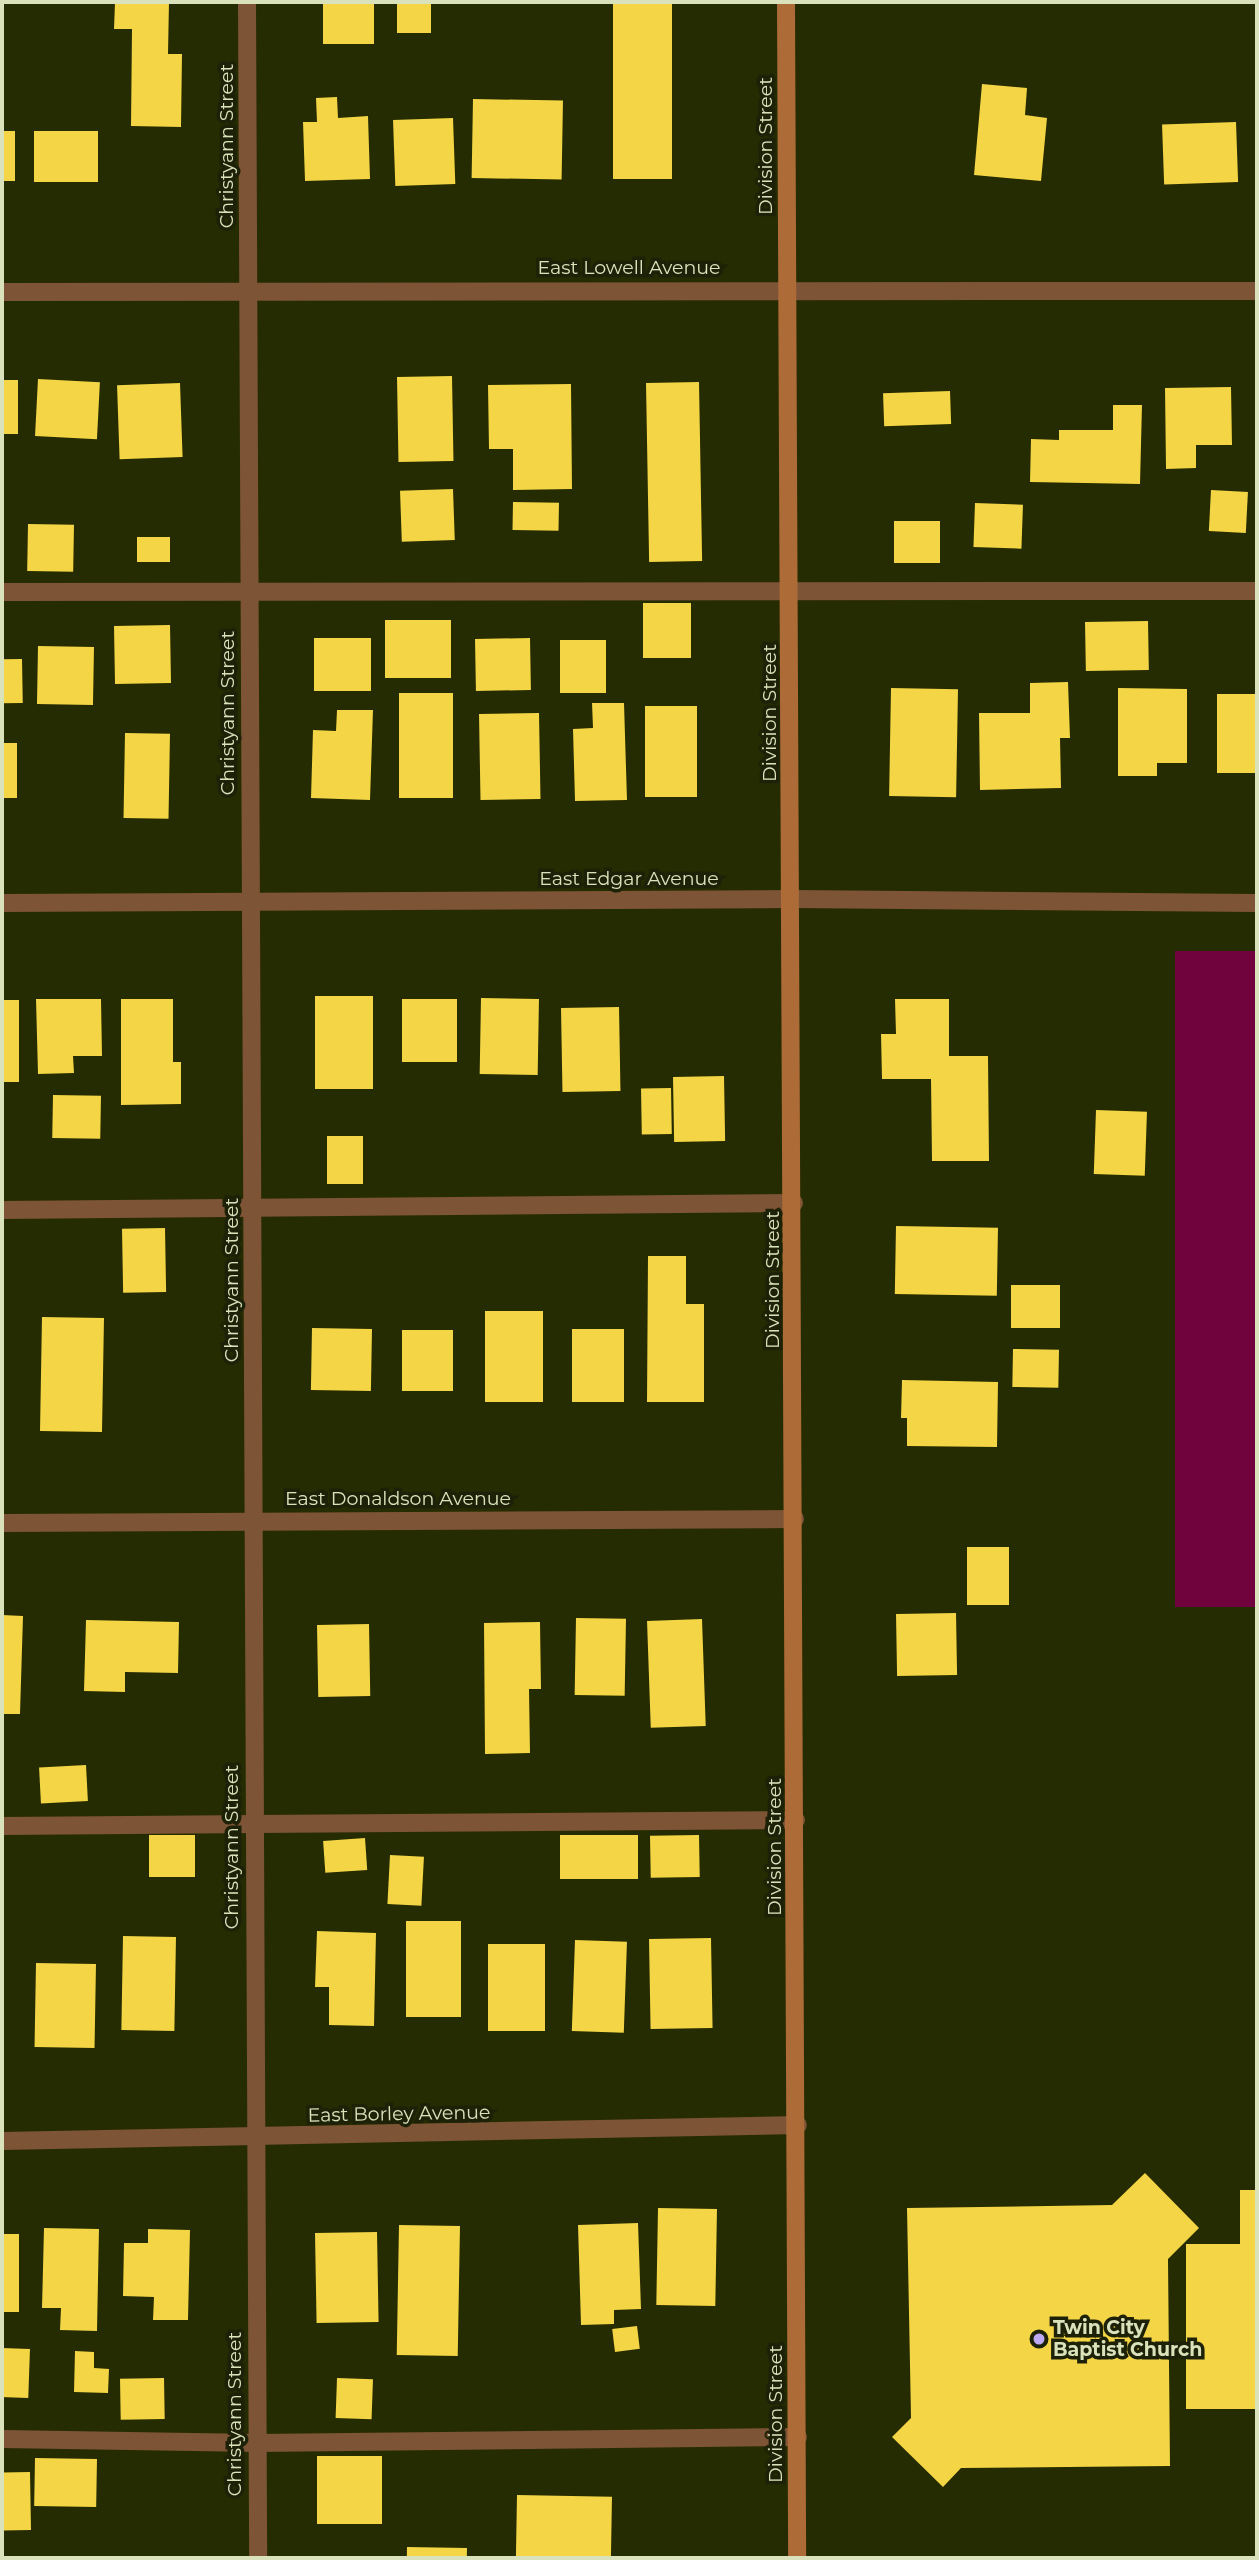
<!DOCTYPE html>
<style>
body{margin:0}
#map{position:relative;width:1259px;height:2560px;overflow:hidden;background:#262c01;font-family:Montserrat,sans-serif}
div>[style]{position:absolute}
.green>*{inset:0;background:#70033d;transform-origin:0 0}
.building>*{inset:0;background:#f3d546;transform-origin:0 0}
.lane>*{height:18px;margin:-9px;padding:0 9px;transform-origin:9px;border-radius:9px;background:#7d5435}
.street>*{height:18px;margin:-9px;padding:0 9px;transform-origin:9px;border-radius:9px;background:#7d5435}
.secondary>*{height:18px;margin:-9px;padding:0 9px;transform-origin:9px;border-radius:9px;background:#ac6b37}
.dots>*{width:19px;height:19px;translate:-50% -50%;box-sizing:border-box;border:4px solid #1d2108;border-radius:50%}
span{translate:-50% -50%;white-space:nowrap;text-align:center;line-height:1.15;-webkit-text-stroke:7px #1d2108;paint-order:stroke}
.street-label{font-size:19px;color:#dae2bb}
.poi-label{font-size:19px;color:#dae2bb;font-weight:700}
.left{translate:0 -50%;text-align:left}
.frame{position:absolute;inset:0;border:4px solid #dae2bb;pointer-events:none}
</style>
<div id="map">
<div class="green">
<div style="left:1175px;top:951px;width:82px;height:656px"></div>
</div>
<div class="building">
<div style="clip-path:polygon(115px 2px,169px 2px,168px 54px,182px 54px,181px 127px,131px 126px,132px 29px,114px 29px)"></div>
<div style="left:323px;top:2px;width:51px;height:42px"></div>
<div style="left:397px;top:2px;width:34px;height:31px"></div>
<div style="left:613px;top:2px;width:59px;height:177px"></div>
<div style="clip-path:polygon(982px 84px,1027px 88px,1025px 115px,1047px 118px,1041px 181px,974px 175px)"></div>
<div style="clip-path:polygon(337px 97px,338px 118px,368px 116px,370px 179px,305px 181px,303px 122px,317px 122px,316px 98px)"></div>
<div style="left:473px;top:99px;width:90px;height:79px;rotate:1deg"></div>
<div style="left:453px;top:118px;width:66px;height:60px;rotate:88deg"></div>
<div style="left:1236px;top:122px;width:60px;height:74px;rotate:88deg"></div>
<div style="left:2px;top:131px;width:13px;height:50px"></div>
<div style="left:34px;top:131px;width:64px;height:51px"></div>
<div style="left:452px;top:376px;width:85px;height:55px;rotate:89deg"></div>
<div style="left:38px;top:379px;width:62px;height:57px;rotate:3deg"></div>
<div style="left:2px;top:380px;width:16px;height:54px"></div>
<div style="left:699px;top:382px;width:179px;height:53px;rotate:89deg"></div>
<div style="left:180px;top:383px;width:74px;height:63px;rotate:88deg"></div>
<div style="clip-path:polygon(571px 384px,572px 489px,513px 490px,513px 449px,489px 449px,488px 385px)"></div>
<div style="clip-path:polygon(1231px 387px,1232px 445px,1196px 445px,1196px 468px,1166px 469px,1165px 388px)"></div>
<div style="left:950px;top:391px;width:33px;height:67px;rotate:88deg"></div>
<div style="clip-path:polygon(1113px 405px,1142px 405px,1140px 484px,1030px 482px,1031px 439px,1059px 440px,1059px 430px,1113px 430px)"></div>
<div style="left:453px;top:489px;width:51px;height:53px;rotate:88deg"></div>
<div style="left:1211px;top:490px;width:37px;height:41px;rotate:3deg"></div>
<div style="left:513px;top:502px;width:46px;height:28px;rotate:1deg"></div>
<div style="left:975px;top:503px;width:48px;height:44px;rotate:2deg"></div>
<div style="left:894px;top:521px;width:46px;height:42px"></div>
<div style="left:28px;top:524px;width:46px;height:47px;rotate:1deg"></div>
<div style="left:137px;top:537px;width:33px;height:25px"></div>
<div style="left:643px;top:603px;width:48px;height:55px"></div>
<div style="left:451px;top:620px;width:58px;height:66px;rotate:90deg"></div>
<div style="left:1148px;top:621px;width:49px;height:63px;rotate:89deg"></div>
<div style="left:170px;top:625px;width:58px;height:56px;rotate:89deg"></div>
<div style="left:314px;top:638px;width:57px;height:53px"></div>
<div style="left:530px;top:638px;width:52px;height:55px;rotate:89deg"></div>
<div style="left:606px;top:640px;width:53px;height:46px;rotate:90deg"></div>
<div style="left:38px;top:646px;width:56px;height:58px;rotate:1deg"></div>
<div style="left:22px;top:659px;width:44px;height:20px;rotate:89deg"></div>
<div style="clip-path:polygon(1068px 682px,1070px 738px,1060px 738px,1061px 788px,980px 790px,979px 713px,1030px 713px,1030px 683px)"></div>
<div style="left:891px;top:688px;width:67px;height:108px;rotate:1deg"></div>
<div style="clip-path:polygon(1118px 688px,1187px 689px,1187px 763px,1157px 763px,1157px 776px,1118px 776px)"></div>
<div style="left:399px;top:693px;width:54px;height:105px"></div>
<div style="left:1217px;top:694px;width:40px;height:79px"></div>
<div style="clip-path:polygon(592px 703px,624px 703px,627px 800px,575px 801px,573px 729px,593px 728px)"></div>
<div style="left:645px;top:706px;width:52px;height:91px"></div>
<div style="clip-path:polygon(337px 710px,373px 710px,370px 800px,311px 798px,313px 730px,336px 731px)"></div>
<div style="left:539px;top:713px;width:86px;height:60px;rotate:89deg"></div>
<div style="left:125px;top:733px;width:45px;height:85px;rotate:1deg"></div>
<div style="left:2px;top:743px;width:15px;height:55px"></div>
<div style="left:315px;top:996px;width:58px;height:93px"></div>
<div style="left:481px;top:998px;width:58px;height:76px;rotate:1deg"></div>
<div style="clip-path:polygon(36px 999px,101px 999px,102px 1056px,73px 1056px,74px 1073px,38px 1074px)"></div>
<div style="clip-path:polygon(121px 999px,173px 999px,173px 1062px,181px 1062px,181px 1104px,121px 1105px)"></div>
<div style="left:402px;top:999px;width:55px;height:63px"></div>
<div style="clip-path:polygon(895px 999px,949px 999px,949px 1056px,988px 1056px,989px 1161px,932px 1161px,931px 1079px,882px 1079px,881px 1034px,896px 1034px)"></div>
<div style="left:2px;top:1000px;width:17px;height:82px"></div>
<div style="left:619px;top:1007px;width:84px;height:58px;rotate:89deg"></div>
<div style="left:724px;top:1076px;width:65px;height:51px;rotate:89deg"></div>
<div style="left:671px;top:1088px;width:46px;height:30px;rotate:89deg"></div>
<div style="left:53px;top:1095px;width:48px;height:43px;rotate:1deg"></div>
<div style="left:1096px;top:1110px;width:51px;height:64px;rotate:2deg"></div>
<div style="left:327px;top:1136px;width:36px;height:48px"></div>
<div style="left:896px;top:1226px;width:102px;height:68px;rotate:1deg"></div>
<div style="left:165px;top:1228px;width:64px;height:43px;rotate:89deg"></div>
<div style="clip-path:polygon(648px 1256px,686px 1256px,686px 1304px,704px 1304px,704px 1402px,647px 1402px)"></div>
<div style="left:1011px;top:1285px;width:49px;height:43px"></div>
<div style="left:485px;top:1311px;width:58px;height:91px"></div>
<div style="left:42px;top:1317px;width:62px;height:114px;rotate:1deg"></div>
<div style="left:312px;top:1328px;width:60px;height:62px;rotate:1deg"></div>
<div style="left:572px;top:1329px;width:52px;height:73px"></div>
<div style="left:453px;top:1330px;width:61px;height:51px;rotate:90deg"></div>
<div style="left:1013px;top:1349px;width:46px;height:38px;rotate:1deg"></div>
<div style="clip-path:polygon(902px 1380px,998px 1382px,997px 1447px,907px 1446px,907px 1418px,901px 1418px)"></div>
<div style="left:967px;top:1547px;width:42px;height:58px"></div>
<div style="left:956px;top:1613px;width:62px;height:60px;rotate:89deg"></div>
<div style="clip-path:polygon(2px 1615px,23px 1616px,20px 1714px,2px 1714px)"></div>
<div style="left:576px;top:1618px;width:50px;height:77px;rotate:1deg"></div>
<div style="left:702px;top:1619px;width:107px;height:55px;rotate:88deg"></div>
<div style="clip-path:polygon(86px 1620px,179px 1622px,178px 1673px,125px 1672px,125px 1692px,84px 1691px)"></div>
<div style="clip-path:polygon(540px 1622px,541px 1689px,529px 1689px,530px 1753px,485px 1754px,484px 1623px)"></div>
<div style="left:369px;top:1624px;width:72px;height:52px;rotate:89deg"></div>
<div style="left:86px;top:1765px;width:36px;height:47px;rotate:87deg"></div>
<div style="left:149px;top:1835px;width:46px;height:42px"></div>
<div style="left:638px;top:1835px;width:44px;height:78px;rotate:90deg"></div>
<div style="left:699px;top:1835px;width:42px;height:49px;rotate:89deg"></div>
<div style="left:365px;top:1838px;width:32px;height:42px;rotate:86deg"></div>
<div style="left:390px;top:1855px;width:34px;height:49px;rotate:3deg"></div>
<div style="left:461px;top:1921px;width:96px;height:55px;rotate:90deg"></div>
<div style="clip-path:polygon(317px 1931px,376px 1933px,374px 2026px,329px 2025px,329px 1987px,315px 1987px)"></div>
<div style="left:123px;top:1936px;width:53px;height:94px;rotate:1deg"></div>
<div style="left:711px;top:1938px;width:90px;height:62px;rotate:89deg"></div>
<div style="left:575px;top:1940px;width:52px;height:91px;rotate:2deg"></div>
<div style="left:488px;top:1944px;width:57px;height:87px"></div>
<div style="left:36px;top:1963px;width:60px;height:84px;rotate:1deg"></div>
<div style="clip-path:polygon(1145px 2173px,1199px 2228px,1168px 2259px,1170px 2466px,961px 2468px,943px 2487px,892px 2437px,911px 2418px,907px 2208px,1112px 2205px)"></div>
<div style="clip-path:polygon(1240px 2190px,1257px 2190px,1257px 2409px,1186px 2409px,1186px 2244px,1240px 2244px)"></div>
<div style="left:658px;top:2208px;width:59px;height:97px;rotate:1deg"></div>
<div style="clip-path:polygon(638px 2223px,641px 2309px,614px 2310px,614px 2324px,581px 2325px,578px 2225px)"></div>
<div style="left:399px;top:2225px;width:61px;height:130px;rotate:1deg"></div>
<div style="clip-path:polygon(44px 2228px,99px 2229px,97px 2331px,60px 2330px,61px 2308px,42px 2308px)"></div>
<div style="clip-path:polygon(148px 2229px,190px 2230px,188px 2320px,153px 2320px,154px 2297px,123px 2296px,124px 2243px,148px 2243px)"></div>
<div style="left:377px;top:2232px;width:90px;height:62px;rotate:89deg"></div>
<div style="left:2px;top:2234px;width:17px;height:78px"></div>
<div style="left:637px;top:2326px;width:23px;height:25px;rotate:83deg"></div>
<div style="left:2px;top:2348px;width:28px;height:49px;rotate:2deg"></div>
<div style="clip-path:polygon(75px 2351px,94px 2352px,94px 2368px,109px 2369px,108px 2393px,74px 2392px)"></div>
<div style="left:164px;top:2378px;width:41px;height:44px;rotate:89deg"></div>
<div style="left:337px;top:2378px;width:36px;height:40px;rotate:2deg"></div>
<div style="left:317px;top:2456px;width:65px;height:68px"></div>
<div style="left:35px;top:2458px;width:62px;height:48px;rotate:1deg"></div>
<div style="left:30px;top:2472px;width:58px;height:28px;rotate:89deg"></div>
<div style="left:517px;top:2495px;width:95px;height:63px;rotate:1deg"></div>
<div style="left:407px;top:2547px;width:60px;height:11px;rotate:1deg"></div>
</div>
<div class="lane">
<div style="left:2px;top:592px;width:1255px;rotate:-0.05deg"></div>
<div style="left:2px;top:1210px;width:792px;rotate:-0.51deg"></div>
<div style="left:2px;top:1826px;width:794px;rotate:-0.43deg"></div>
<div style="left:2px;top:2439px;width:255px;rotate:0.9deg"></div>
<div style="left:257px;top:2443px;width:541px;rotate:-0.64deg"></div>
</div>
<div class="street">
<div style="left:247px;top:2px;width:2556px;rotate:89.75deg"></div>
<div style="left:2px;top:292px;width:1255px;rotate:-0.05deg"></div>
<div style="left:2px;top:903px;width:790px;rotate:-0.29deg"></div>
<div style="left:792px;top:899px;width:465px;rotate:0.5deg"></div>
<div style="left:2px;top:1523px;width:793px;rotate:-0.29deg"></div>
<div style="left:2px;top:2141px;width:796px;rotate:-1.15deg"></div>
</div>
<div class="secondary">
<div style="left:786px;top:2px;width:2556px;rotate:89.75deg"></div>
</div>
<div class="dots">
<div style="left:1039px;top:2339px;background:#bea9f4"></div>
</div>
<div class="street-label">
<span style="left:227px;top:146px;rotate:-90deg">Christyann Street</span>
<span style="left:766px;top:146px;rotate:-90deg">Division Street</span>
<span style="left:629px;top:268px">East Lowell Avenue</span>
<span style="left:228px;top:713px;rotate:-90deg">Christyann Street</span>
<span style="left:770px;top:713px;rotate:-90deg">Division Street</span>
<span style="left:629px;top:879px">East Edgar Avenue</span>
<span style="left:232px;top:1280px;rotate:-90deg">Christyann Street</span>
<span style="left:773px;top:1280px;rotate:-90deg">Division Street</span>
<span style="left:398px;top:1499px">East Donaldson Avenue</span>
<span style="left:232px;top:1847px;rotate:-90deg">Christyann Street</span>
<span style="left:775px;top:1847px;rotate:-90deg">Division Street</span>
<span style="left:399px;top:2114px;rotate:-1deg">East Borley Avenue</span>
<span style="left:235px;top:2414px;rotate:-90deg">Christyann Street</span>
<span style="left:776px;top:2414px;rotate:-90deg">Division Street</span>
</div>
<div class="poi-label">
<span class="left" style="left:1053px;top:2339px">Twin City<br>Baptist Church</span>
</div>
<div class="frame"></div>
</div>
